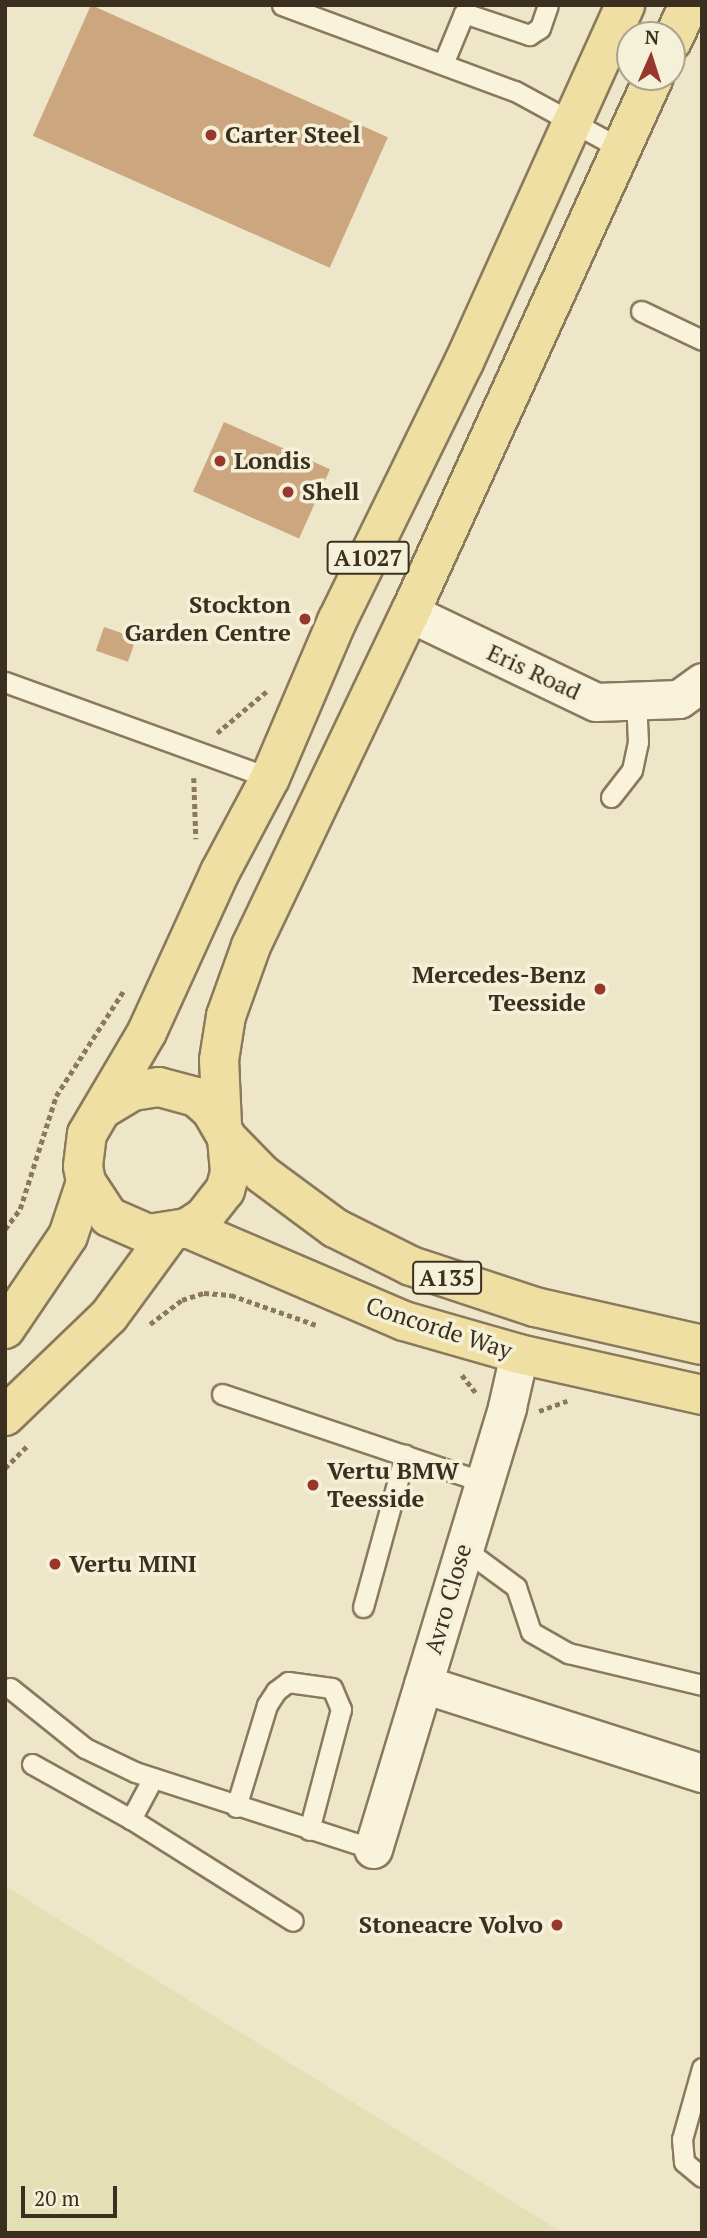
<!DOCTYPE html>
<style>
body{margin:0}
#map{position:relative;width:707px;height:2238px;overflow:hidden;background:#eee6c8;font-family:"PT Serif",serif}
div>[style]{position:absolute}
.farmland>*{inset:0;background:#e4e0b6}
.building>*{inset:0;background:#cba67f;transform-origin:0 0}
.path>*{height:4.5px;margin-top:-2.25px;transform-origin:0;background:repeating-linear-gradient(90deg,#8a795d 0 5px,transparent 0 8.5px)}
.roads{filter:drop-shadow(2px 0 #8a795d) drop-shadow(-2px 0 #8a795d) drop-shadow(0 2px #8a795d) drop-shadow(0 -2px #8a795d)}
.service>*{height:19px;margin:-9.5px;padding:0 9.5px;transform-origin:9.5px;border-radius:9.5px;background:#f9f3dc}
.minor>*{height:37px;margin:-18.5px;padding:0 18.5px;transform-origin:18.5px;border-radius:18.5px;background:#f9f3dc}
.primary>*{height:38px;margin:-19px;padding:0 19px;transform-origin:19px;border-radius:19px;background:#f0dfa2}
.dots>*{width:19px;height:19px;translate:-50% -50%;box-sizing:border-box;border:4px solid #f5f0d8;border-radius:50%}
span{translate:-50% -50%;white-space:nowrap;text-align:center;line-height:1.15;-webkit-text-stroke:7px #f5f0d8;paint-order:stroke}
.shield-label span{padding:2px 5px;background:#f5f0d8;border:2px solid;border-radius:5px;-webkit-text-stroke-width:0}
.shield-label{font-size:23px;color:#3b3020;font-weight:700}
.poi-label{font-size:24px;color:#3b3020;font-weight:700}
.left{translate:0 -50%;text-align:left}
.right{translate:-100% -50%;text-align:right}
.street-label{font-size:24px;color:#3b3020}
.frame{position:absolute;inset:0;border:7px solid #3b3020;pointer-events:none}
.north{position:absolute;left:616px;top:21px;width:70px;height:70px;box-sizing:border-box;background:#f5f0d8;border:2px solid #aba38e;border-radius:50%;rotate:3deg;font-size:19px;font-weight:700;line-height:28px;text-align:center;color:#3b3020}
.north::after{content:'';display:block;margin:auto;width:24px;height:32px;background:#98372e;clip-path:polygon(50% 0,100% 100%,50% 72%,0 100%)}
.scale{position:absolute;left:21px;top:2186px;width:96px;height:32px;box-sizing:border-box;border:4px solid #3b3020;border-top:0;padding-left:9px;font-size:21px;line-height:24px;white-space:nowrap;color:#3b3020;-webkit-text-stroke:5px #f5f0d8;paint-order:stroke}
</style>
<div id="map">
<div class="farmland">
<div style="clip-path:polygon(5px 1886px,563px 2233px,5px 2233px)"></div>
</div>
<div class="building">
<div style="left:91px;top:5px;width:325px;height:143px;rotate:24deg"></div>
<div style="left:224px;top:422px;width:116px;height:76px;rotate:24deg"></div>
<div style="left:104px;top:627px;width:34px;height:25px;rotate:19deg"></div>
</div>
<div class="path">
<div style="left:217px;top:733px;width:65px;rotate:-40deg"></div>
<div style="left:194px;top:778px;width:61px;rotate:88.1deg"></div>
<div style="left:5px;top:1229px;width:25px;rotate:-53deg"></div>
<div style="left:20px;top:1209px;width:119px;rotate:-72.3deg"></div>
<div style="left:56px;top:1096px;width:126px;rotate:-57.3deg"></div>
<div style="left:150px;top:1324px;width:40px;rotate:-37deg"></div>
<div style="left:182px;top:1300px;width:23px;rotate:-18deg"></div>
<div style="left:204px;top:1293px;width:27px;rotate:4deg"></div>
<div style="left:231px;top:1295px;width:90px;rotate:19.4deg"></div>
<div style="left:462px;top:1375px;width:23px;rotate:52deg"></div>
<div style="left:539px;top:1411px;width:30px;rotate:-20deg"></div>
<div style="left:5px;top:1468px;width:31px;rotate:-45deg"></div>
</div>
<div class="roads">
<div class="service">
<div style="left:282px;top:5px;width:248px;rotate:20.3deg"></div>
<div style="left:515px;top:91px;width:119px;rotate:28.5deg"></div>
<div style="left:443px;top:64px;width:55px;rotate:-67.6deg"></div>
<div style="left:464px;top:13px;width:69px;rotate:18.7deg"></div>
<div style="left:529px;top:35px;width:13px;rotate:-32deg"></div>
<div style="left:540px;top:28px;width:24px;rotate:-71deg"></div>
<div style="left:641px;top:311px;width:68px;rotate:25.4deg"></div>
<div style="left:5px;top:682px;width:282px;rotate:19.9deg"></div>
<div style="left:611px;top:797px;width:34px;rotate:-52deg"></div>
<div style="left:632px;top:770px;width:29px;rotate:-78deg"></div>
<div style="left:638px;top:742px;width:42px;rotate:-92.7deg"></div>
<div style="left:222px;top:1394px;width:275px;rotate:18.6deg"></div>
<div style="left:463px;top:1548px;width:66px;rotate:36.3deg"></div>
<div style="left:516px;top:1587px;width:47px;rotate:71.6deg"></div>
<div style="left:531px;top:1632px;width:43px;rotate:29.6deg"></div>
<div style="left:568px;top:1653px;width:138px;rotate:13.4deg"></div>
<div style="left:363px;top:1607px;width:158px;rotate:-74.6deg"></div>
<div style="left:10px;top:1688px;width:96px;rotate:38.7deg"></div>
<div style="left:85px;top:1748px;width:55px;rotate:25.6deg"></div>
<div style="left:135px;top:1772px;width:250px;rotate:17.9deg"></div>
<div style="left:32px;top:1764px;width:113px;rotate:29.1deg"></div>
<div style="left:153px;top:1778px;width:47px;rotate:118.2deg"></div>
<div style="left:131px;top:1819px;width:191px;rotate:32.2deg"></div>
<div style="left:236px;top:1807px;width:107px;rotate:-73.1deg"></div>
<div style="left:267px;top:1705px;width:17px;rotate:-57deg"></div>
<div style="left:276px;top:1691px;width:15px;rotate:-37deg"></div>
<div style="left:288px;top:1682px;width:44px;rotate:7.8deg"></div>
<div style="left:332px;top:1688px;width:23px;rotate:67deg"></div>
<div style="left:341px;top:1709px;width:125px;rotate:104.8deg"></div>
<div style="left:702px;top:2068px;width:74px;rotate:105.7deg"></div>
<div style="left:682px;top:2139px;width:23px;rotate:85deg"></div>
<div style="left:684px;top:2162px;width:23px;rotate:40deg"></div>
</div>
<div class="minor">
<div style="left:410px;top:613px;width:206px;rotate:25.6deg"></div>
<div style="left:596px;top:702px;width:83px;rotate:-2.1deg"></div>
<div style="left:679px;top:699px;width:29px;rotate:-36deg"></div>
<div style="left:423px;top:1684px;width:293px;rotate:17.7deg"></div>
<div style="left:373px;top:1849px;width:462px;rotate:-73.1deg"></div>
<div style="left:507px;top:1407px;width:54px;rotate:-77.2deg"></div>
</div>
<div class="primary">
<div style="left:672px;top:41px;width:40px;rotate:-65deg"></div>
<div style="left:106px;top:1107px;width:31px;rotate:-31deg"></div>
<div style="left:133px;top:1091px;width:26px;rotate:-9deg"></div>
<div style="left:159px;top:1087px;width:38px;rotate:15deg"></div>
<div style="left:196px;top:1097px;width:20px;rotate:41deg"></div>
<div style="left:211px;top:1110px;width:32px;rotate:60deg"></div>
<div style="left:227px;top:1138px;width:35px;rotate:85deg"></div>
<div style="left:230px;top:1173px;width:18px;rotate:106deg"></div>
<div style="left:225px;top:1190px;width:34px;rotate:128deg"></div>
<div style="left:204px;top:1217px;width:20px;rotate:147deg"></div>
<div style="left:187px;top:1228px;width:39px;rotate:171deg"></div>
<div style="left:148px;top:1234px;width:43px;rotate:-156.4deg"></div>
<div style="left:109px;top:1217px;width:42px;rotate:-123.3deg"></div>
<div style="left:86px;top:1182px;width:16px;rotate:-101deg"></div>
<div style="left:83px;top:1166px;width:32px;rotate:-83deg"></div>
<div style="left:87px;top:1134px;width:118px;rotate:-59.5deg"></div>
<div style="left:147px;top:1032px;width:176px;rotate:-65.5deg"></div>
<div style="left:220px;top:872px;width:106px;rotate:-62deg"></div>
<div style="left:270px;top:778px;width:171px;rotate:-66.9deg"></div>
<div style="left:337px;top:621px;width:288px;rotate:-63.9deg"></div>
<div style="left:464px;top:362px;width:392px;rotate:-65.7deg"></div>
<div style="left:222px;top:1125px;width:65px;rotate:-92.6deg"></div>
<div style="left:219px;top:1060px;width:45px;rotate:-81deg"></div>
<div style="left:226px;top:1016px;width:74px;rotate:-70.3deg"></div>
<div style="left:251px;top:946px;width:369px;rotate:-64.5deg"></div>
<div style="left:410px;top:613px;width:589px;rotate:-65.52deg"></div>
<div style="left:227px;top:1138px;width:50px;rotate:45.8deg"></div>
<div style="left:262px;top:1174px;width:91px;rotate:36.5deg"></div>
<div style="left:335px;top:1228px;width:85px;rotate:26.6deg"></div>
<div style="left:411px;top:1266px;width:131px;rotate:18.3deg"></div>
<div style="left:535px;top:1307px;width:171px;rotate:12.8deg"></div>
<div style="left:187px;top:1228px;width:236px;rotate:23.2deg"></div>
<div style="left:404px;top:1321px;width:120px;rotate:16deg"></div>
<div style="left:519px;top:1354px;width:188px;rotate:12.6deg"></div>
<div style="left:5px;top:1329px;width:112px;rotate:-55.9deg"></div>
<div style="left:68px;top:1236px;width:57px;rotate:-71.6deg"></div>
<div style="left:5px;top:1416px;width:144px;rotate:-43.9deg"></div>
<div style="left:109px;top:1316px;width:102px;rotate:-53.8deg"></div>
</div>
</div>
<div class="dots">
<div style="left:211px;top:135px;background:#98372e"></div>
<div style="left:220px;top:461px;background:#98372e"></div>
<div style="left:288px;top:492px;background:#98372e"></div>
<div style="left:305px;top:619px;background:#98372e"></div>
<div style="left:600px;top:989px;background:#98372e"></div>
<div style="left:313px;top:1485px;background:#98372e"></div>
<div style="left:55px;top:1564px;background:#98372e"></div>
<div style="left:557px;top:1925px;background:#98372e"></div>
</div>
<div class="shield-label">
<span style="left:368px;top:558px">A1027</span>
<span style="left:447px;top:1278px">A135</span>
</div>
<div class="poi-label">
<span class="left" style="left:225px;top:135px">Carter Steel</span>
<span class="left" style="left:234px;top:461px">Londis</span>
<span class="left" style="left:302px;top:492px">Shell</span>
<span class="right" style="left:291px;top:619px">Stockton<br>Garden Centre</span>
<span class="right" style="left:586px;top:989px">Mercedes-Benz<br>Teesside</span>
<span class="left" style="left:327px;top:1485px">Vertu BMW<br>Teesside</span>
<span class="left" style="left:69px;top:1564px">Vertu MINI</span>
<span class="right" style="left:543px;top:1925px">Stoneacre Volvo</span>
</div>
<div class="street-label">
<span style="left:534px;top:672px;rotate:25deg">Eris Road</span>
<span style="left:439px;top:1328px;rotate:18deg">Concorde Way</span>
<span style="left:448px;top:1599px;rotate:-74deg">Avro Close</span>
</div>
<div class="frame"></div>
<div class="north">N</div>
<div class="scale">20 m</div>
</div>
